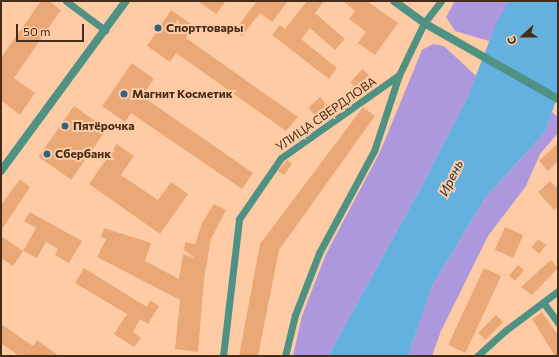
<!DOCTYPE html>
<meta charset="utf-8">
<style>
body{margin:0}
#map{position:relative;width:559px;height:357px;overflow:hidden;background:#ffcba5;font-family:Commissioner,sans-serif}
div>[style]{position:absolute}
.forest>*{inset:0;background:#ad98dd}
.water>*{inset:0;background:#64b0de}
.building>*{inset:0;background:#eaa876;transform-origin:0 0}
.minor>*{height:7px;margin:-3.5px;padding:0 3.5px;transform-origin:3.5px;border-radius:3.5px;background:#4f9283}
.tertiary>*{height:8px;margin:-4px;padding:0 4px;transform-origin:4px;border-radius:4px;background:#4f9283}
.dots>*{width:11px;height:11px;translate:-50% -50%;box-sizing:border-box;border:2px solid #ffcba5;border-radius:50%}
span{translate:-50% -50%;white-space:nowrap;text-align:center;line-height:1.15;-webkit-text-stroke:4px #ffcba5;paint-order:stroke}
.poi-label{font-size:12px;color:#452c18;font-weight:700}
.left{translate:0 -50%;text-align:left}
.street-label{font-size:12px;color:#452c18}
.water-label{font-size:13px;color:#123347;font-style:italic}
.frame{position:absolute;inset:0;border:2px solid #452c18;pointer-events:none}
.north{position:absolute;left:503px;top:16px;width:40px;height:40px;-webkit-text-stroke:3px #ffcba5;paint-order:stroke;rotate:249deg;font-size:11px;font-weight:700;line-height:16px;text-align:center;color:#452c18}
.north::after{content:'';display:block;margin:auto;width:14px;height:18px;background:#452c18;clip-path:polygon(50% 0,100% 100%,50% 72%,0 100%)}
.scale{position:absolute;left:16px;top:24px;width:68px;height:18px;box-sizing:border-box;border:2px solid #452c18;border-top:0;padding-left:5px;font-size:12px;line-height:14px;white-space:nowrap;color:#452c18;-webkit-text-stroke:3px #ffcba5;paint-order:stroke}
</style>
<div id="map">
<div class="forest">
<div style="clip-path:polygon(455px 1px,509px 1px,489px 41px,455px 31px,446px 17px)"></div>
<div style="clip-path:polygon(433px 44px,444px 46px,476px 76px,468px 96px,425px 180px,328px 356px,293px 356px,302px 316px,326px 254px,380px 152px,422px 50px)"></div>
<div style="clip-path:polygon(552px 112px,558px 117px,558px 133px,540px 154px,526px 186px,488px 236px,441px 331px,432px 356px,408px 356px,432px 286px,485px 198px,545px 132px)"></div>
</div>
<div class="water">
<div style="clip-path:polygon(509px 1px,558px 1px,558px 95px,545px 132px,485px 198px,432px 286px,408px 356px,328px 356px,425px 180px,468px 96px,496px 24px)"></div>
</div>
<div class="building">
<div style="clip-path:polygon(41px 1px,49px 1px,61px 10px,14px 78px,35px 93px,20px 115px,1px 100px,1px 58px)"></div>
<div style="clip-path:polygon(198px 1px,226px 1px,216px 14px)"></div>
<div style="clip-path:polygon(257px 1px,288px 1px,272px 22px,260px 13px,242px 36px,235px 30px)"></div>
<div style="clip-path:polygon(307px 1px,324px 1px,315px 13px,345px 39px,335px 50px,310px 28px,301px 39px,337px 68px,329px 79px,272px 35px,280px 25px,285px 29px)"></div>
<div style="clip-path:polygon(343px 1px,367px 1px,398px 23px,375px 55px,358px 43px,366px 32px,349px 19px,355px 11px)"></div>
<div style="clip-path:polygon(171px 10px,194px 26px,186px 38px,298px 117px,286px 131px,176px 53px,170px 62px,147px 46px)"></div>
<div style="clip-path:polygon(132px 63px,154px 79px,142px 96px,253px 173px,242px 189px,131px 113px,125px 122px,102px 106px)"></div>
<div style="left:362px;top:69px;width:9px;height:18px;rotate:41deg"></div>
<div style="left:320px;top:97px;width:16px;height:16px;rotate:47deg"></div>
<div style="left:74px;top:106px;width:40px;height:62px;rotate:35deg"></div>
<div style="clip-path:polygon(363px 107px,375px 116px,279px 250px,258px 356px,239px 356px,260px 244px)"></div>
<div style="clip-path:polygon(558px 143px,558px 161px,548px 171px,539px 161px)"></div>
<div style="clip-path:polygon(117px 144px,134px 156px,121px 175px,158px 200px,171px 182px,188px 194px,160px 234px,89px 184px)"></div>
<div style="clip-path:polygon(287px 160px,292px 164px,284px 175px,278px 171px)"></div>
<div style="clip-path:polygon(20px 179px,30px 187px,1px 231px,1px 205px)"></div>
<div style="clip-path:polygon(550px 181px,558px 189px,558px 207px,554px 210px,538px 192px)"></div>
<div style="clip-path:polygon(214px 204px,226px 210px,211px 239px,204px 279px,198px 352px,175px 349px,180px 300px,97px 257px,106px 239px,101px 237px,104px 228px,151px 243px,145px 261px,179px 279px,183px 254px,195px 258px,184px 250px,185px 242px,195px 244px,202px 223px)"></div>
<div style="clip-path:polygon(30px 212px,82px 241px,69px 263px,55px 255px,58px 249px,46px 242px,37px 258px,23px 251px,36px 228px,24px 221px)"></div>
<div style="left:505px;top:227px;width:20px;height:25px;rotate:24deg"></div>
<div style="clip-path:polygon(1px 236px,23px 251px,13px 266px,1px 258px)"></div>
<div style="left:538px;top:239px;width:10px;height:11px;rotate:37deg"></div>
<div style="clip-path:polygon(551px 260px,558px 268px,532px 295px,521px 287px)"></div>
<div style="left:518px;top:265px;width:8px;height:14px;rotate:40deg"></div>
<div style="clip-path:polygon(84px 268px,147px 307px,150px 300px,159px 306px,148px 324px,140px 319px,133px 332px,141px 338px,134px 347px,114px 334px,127px 314px,75px 283px)"></div>
<div style="left:484px;top:268px;width:19px;height:85px;rotate:25deg"></div>
<div style="clip-path:polygon(542px 312px,558px 335px,558px 356px,555px 356px,532px 319px)"></div>
<div style="left:496px;top:315px;width:10px;height:25px;rotate:45deg"></div>
<div style="clip-path:polygon(1px 324px,33px 346px,37px 340px,59px 356px,19px 356px,1px 343px)"></div>
</div>
<div class="minor">
<div style="left:66px;top:1px;width:49px;rotate:36.6deg"></div>
<div style="left:543px;top:302px;width:26px;rotate:54deg"></div>
<div style="left:223px;top:356px;width:138px;rotate:-83.3deg"></div>
<div style="left:239px;top:219px;width:74px;rotate:-55.5deg"></div>
<div style="left:281px;top:158px;width:144px;rotate:-35.1deg"></div>
<div style="left:285px;top:356px;width:42px;rotate:-76.3deg"></div>
<div style="left:295px;top:315px;width:66px;rotate:-68.8deg"></div>
<div style="left:319px;top:253px;width:116px;rotate:-61.7deg"></div>
<div style="left:374px;top:151px;width:80px;rotate:-71.8deg"></div>
<div style="left:399px;top:75px;width:58px;rotate:-64.3deg"></div>
<div style="left:424px;top:23px;width:28px;rotate:-52deg"></div>
<div style="left:477px;top:356px;width:39px;rotate:-42deg"></div>
<div style="left:506px;top:330px;width:65px;rotate:-36.9deg"></div>
</div>
<div class="tertiary">
<div style="left:394px;top:1px;width:37px;rotate:36deg"></div>
<div style="left:424px;top:23px;width:154px;rotate:29.6deg"></div>
<div style="left:1px;top:171px;width:211px;rotate:-53.7deg"></div>
</div>
<div class="dots">
<div style="left:158px;top:28px;background:#316280"></div>
<div style="left:124px;top:94px;background:#316280"></div>
<div style="left:65px;top:126px;background:#316280"></div>
<div style="left:47px;top:154px;background:#316280"></div>
</div>
<div class="poi-label">
<span class="left" style="left:166px;top:28px">Спорттовары</span>
<span class="left" style="left:132px;top:94px">Магнит Косметик</span>
<span class="left" style="left:73px;top:126px">Пятёрочка</span>
<span class="left" style="left:55px;top:154px">Сбербанк</span>
</div>
<div class="street-label">
<span style="left:326px;top:114px;rotate:-35deg">УЛИЦА СВЕРДЛОВА</span>
</div>
<div class="water-label">
<span style="left:451px;top:178px;rotate:-64deg">Ирень</span>
</div>
<div class="frame"></div>
<div class="north">С</div>
<div class="scale">50 m</div>
</div>
